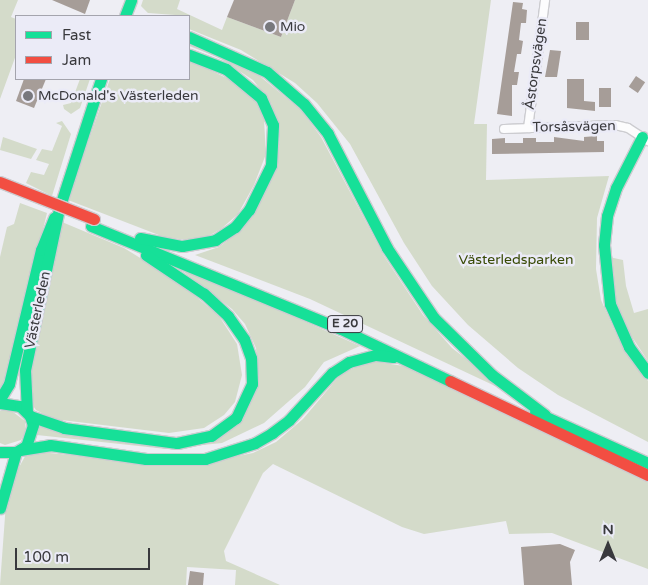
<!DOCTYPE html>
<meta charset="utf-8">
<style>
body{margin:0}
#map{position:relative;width:648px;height:585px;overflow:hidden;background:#eeeef4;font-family:"Varela Round",sans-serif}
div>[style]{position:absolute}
.green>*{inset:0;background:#d4dbca}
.building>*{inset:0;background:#a69d98;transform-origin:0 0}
.roads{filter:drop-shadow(1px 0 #ccccd0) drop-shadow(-1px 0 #ccccd0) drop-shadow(0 1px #ccccd0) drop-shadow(0 -1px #ccccd0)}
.street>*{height:8px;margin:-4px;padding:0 4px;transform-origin:4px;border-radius:4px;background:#fcfcfd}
.fast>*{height:11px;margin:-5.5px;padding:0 5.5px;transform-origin:5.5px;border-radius:5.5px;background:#16e098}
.jam>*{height:11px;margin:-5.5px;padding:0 5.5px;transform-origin:5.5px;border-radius:5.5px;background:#f24e42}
.bridges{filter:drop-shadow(1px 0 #ccccd0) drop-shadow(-1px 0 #ccccd0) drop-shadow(0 1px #ccccd0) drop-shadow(0 -1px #ccccd0)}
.jam-bridge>*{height:11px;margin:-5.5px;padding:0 5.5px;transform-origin:5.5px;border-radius:5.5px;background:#f24e42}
.dots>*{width:14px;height:14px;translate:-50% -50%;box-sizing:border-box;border:2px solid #ebebf7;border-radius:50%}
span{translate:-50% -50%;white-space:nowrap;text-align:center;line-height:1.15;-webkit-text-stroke:5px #ebebf7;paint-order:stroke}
.shield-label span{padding:1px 4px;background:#ebebf7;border:1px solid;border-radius:4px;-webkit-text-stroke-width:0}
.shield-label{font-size:12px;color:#39393d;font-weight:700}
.poi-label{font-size:14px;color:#39393d}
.left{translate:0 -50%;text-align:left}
.street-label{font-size:14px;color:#39393d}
.park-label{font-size:14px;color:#384a05}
.legend{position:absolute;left:15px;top:15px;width:175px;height:65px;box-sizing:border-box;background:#ebebf7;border:1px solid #a4a4ad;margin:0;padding:6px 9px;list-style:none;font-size:15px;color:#39393d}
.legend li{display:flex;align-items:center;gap:10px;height:25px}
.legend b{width:25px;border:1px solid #a4a4ad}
.north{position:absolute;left:583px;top:520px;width:50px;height:50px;-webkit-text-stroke:4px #ebebf7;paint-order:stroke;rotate:0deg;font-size:14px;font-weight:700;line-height:20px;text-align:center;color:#39393d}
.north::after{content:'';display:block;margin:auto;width:18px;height:22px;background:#39393d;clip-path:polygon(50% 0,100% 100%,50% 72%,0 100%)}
.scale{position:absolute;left:15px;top:548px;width:135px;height:22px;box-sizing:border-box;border:2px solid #39393d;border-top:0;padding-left:6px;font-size:15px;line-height:18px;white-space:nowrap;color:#39393d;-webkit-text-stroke:4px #ebebf7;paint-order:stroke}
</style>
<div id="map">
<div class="green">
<div style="clip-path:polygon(0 0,18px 0,11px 17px,16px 19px,16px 55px,0 99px)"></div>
<div style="clip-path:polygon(143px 0,180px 0,177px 9px,222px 30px,227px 17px,281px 37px,295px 0,491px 0,474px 124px,487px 124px,486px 180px,609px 176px,597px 218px,596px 269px,601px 300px,618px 338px,648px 381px,648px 442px,558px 395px,518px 368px,468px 325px,432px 286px,404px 243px,350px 144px,317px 103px,295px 83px,241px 50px,189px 29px,189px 16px,148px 13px,141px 6px)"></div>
<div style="clip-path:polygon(189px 42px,256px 73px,301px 110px,321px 137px,384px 256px,423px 315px,452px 348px,510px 393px,310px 299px,195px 255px,219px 247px,243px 229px,268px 186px,276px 165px,280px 138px,271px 103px,253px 80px,218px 57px,189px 46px)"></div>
<div style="clip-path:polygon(189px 60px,237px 83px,256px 102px,264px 120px,266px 154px,254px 185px,238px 214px,221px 229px,203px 239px,179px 239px,164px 237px,68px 200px,110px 79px,189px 79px)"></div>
<div style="clip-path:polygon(80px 79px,90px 79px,80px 108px,71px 114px,64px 109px,63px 105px,71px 103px)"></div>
<div style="clip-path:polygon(62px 121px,71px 134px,52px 196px,26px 183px,31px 172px,44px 175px,49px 164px,36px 160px,42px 149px,52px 151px,62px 126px,56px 123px)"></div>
<div style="clip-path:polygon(3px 137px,37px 149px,31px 159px,0 150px)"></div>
<div style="clip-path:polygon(20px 203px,47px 213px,7px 376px,0 390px,0 257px,7px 227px,14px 224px)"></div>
<div style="clip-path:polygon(62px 222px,124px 248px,176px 280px,219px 316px,237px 344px,242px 375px,235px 402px,224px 415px,204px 428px,169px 433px,53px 419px,36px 410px,31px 403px,28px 374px)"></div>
<div style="clip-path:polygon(609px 257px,623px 260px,626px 286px,634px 313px,648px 309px,648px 361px,628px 331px,616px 303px)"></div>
<div style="clip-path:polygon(171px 262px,360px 346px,324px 362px,305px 387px,264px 423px,222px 443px,166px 449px,37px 435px,39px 426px,145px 444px,226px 432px,258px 376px,256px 348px,245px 324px,232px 309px)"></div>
<div style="clip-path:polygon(370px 361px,404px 366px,648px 482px,648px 569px,552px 533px,509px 534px,506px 521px,424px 534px,402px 527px,273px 464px,263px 473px,224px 551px,226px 561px,280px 585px,235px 585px,236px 570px,187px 567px,186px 585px,0 585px,7px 489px,28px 451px,188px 466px,253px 453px,276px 442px,303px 419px,341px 374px)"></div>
<div style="clip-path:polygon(9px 409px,25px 421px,26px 431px,21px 440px,5px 445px,0 443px,0 411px)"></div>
</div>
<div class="building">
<div style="clip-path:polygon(52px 0,90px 0,85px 14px)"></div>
<div style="clip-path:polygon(234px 0,295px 0,281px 37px,227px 17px)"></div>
<div style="clip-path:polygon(513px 2px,523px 3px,522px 9px,527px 10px,526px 23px,521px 23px,519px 40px,523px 41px,521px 54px,517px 54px,514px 72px,519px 72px,517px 85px,512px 85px,512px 116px,497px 114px)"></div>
<div style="left:576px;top:22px;width:13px;height:18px"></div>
<div style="clip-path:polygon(550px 50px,561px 51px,557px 77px,545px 77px)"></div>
<div style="left:636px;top:76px;width:11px;height:13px;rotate:34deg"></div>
<div style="clip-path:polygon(24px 79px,46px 79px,34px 108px,16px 101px)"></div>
<div style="clip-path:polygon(567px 79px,584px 79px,584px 101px,595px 102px,595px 111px,567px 108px)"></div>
<div style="left:599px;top:88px;width:12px;height:19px"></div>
<div style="clip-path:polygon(597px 136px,597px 141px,604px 141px,604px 152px,492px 154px,492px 139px,505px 138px,505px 143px,523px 143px,523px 138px,536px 138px,536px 142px,554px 142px,554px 137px,584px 141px,584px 137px)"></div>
<div style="clip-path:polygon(560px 544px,575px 550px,570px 562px,572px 585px,524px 585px,521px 547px)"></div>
<div style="clip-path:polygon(190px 571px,204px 573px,203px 585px,188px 585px)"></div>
</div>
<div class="roads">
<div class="street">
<div style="left:528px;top:128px;width:129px;rotate:-82.4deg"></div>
<div style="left:504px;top:129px;width:111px;rotate:-2.1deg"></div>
<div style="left:615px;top:125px;width:13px;rotate:13deg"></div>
<div style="left:628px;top:128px;width:24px;rotate:33deg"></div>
</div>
<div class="fast">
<div style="left:125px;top:16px;width:17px;rotate:-69deg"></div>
<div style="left:189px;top:37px;width:85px;rotate:24.2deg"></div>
<div style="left:267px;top:72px;width:49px;rotate:40.9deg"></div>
<div style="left:304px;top:104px;width:38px;rotate:51deg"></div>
<div style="left:328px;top:134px;width:128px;rotate:62.6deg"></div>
<div style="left:387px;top:248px;width:84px;rotate:56.1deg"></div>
<div style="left:434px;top:318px;width:81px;rotate:44.5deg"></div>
<div style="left:492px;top:375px;width:66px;rotate:37deg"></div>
<div style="left:642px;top:137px;width:57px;rotate:117deg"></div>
<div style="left:616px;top:188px;width:29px;rotate:108deg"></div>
<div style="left:607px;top:216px;width:29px;rotate:96deg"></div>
<div style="left:604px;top:245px;width:59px;rotate:84.2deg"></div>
<div style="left:610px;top:304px;width:47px;rotate:66.2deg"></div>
<div style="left:629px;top:347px;width:32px;rotate:54deg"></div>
<div style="left:91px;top:226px;width:270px;rotate:22.4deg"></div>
<div style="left:341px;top:329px;width:121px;rotate:25.5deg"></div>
<div style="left:140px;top:238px;width:43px;rotate:10.8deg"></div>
<div style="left:182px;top:246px;width:34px;rotate:-10deg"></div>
<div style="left:215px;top:240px;width:24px;rotate:-33deg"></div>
<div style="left:235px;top:227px;width:22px;rotate:-51deg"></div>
<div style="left:249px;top:210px;width:50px;rotate:-63.9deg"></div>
<div style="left:271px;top:165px;width:40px;rotate:-87.1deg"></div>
<div style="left:273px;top:125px;width:30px;rotate:-114deg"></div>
<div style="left:261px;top:98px;width:45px;rotate:-140.4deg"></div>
<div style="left:226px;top:69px;width:40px;rotate:-159deg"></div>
<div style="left:0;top:399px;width:17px;rotate:-59deg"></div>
<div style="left:9px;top:384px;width:138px;rotate:-76.6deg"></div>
<div style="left:41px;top:250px;width:35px;rotate:-68deg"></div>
<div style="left:0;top:403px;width:20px;rotate:9deg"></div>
<div style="left:20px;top:406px;width:14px;rotate:45deg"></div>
<div style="left:30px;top:416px;width:9px;rotate:72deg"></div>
<div style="left:33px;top:425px;width:22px;rotate:108deg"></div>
<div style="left:26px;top:446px;width:12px;rotate:149deg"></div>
<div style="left:16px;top:452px;width:16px;rotate:180deg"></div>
<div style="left:27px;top:412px;width:42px;rotate:-92.7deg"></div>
<div style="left:25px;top:370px;width:165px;rotate:-78.1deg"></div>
<div style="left:59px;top:209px;width:137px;rotate:-72.1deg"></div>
<div style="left:535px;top:412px;width:124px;rotate:24.3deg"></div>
<div style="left:30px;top:416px;width:36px;rotate:19deg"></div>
<div style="left:64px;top:428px;width:114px;rotate:7.6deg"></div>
<div style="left:177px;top:443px;width:35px;rotate:-12deg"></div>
<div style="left:211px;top:436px;width:31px;rotate:-36deg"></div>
<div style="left:236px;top:418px;width:38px;rotate:-65deg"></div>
<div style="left:252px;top:384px;width:26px;rotate:-92deg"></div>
<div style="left:251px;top:358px;width:20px;rotate:-110deg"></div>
<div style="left:244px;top:339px;width:28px;rotate:-125deg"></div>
<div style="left:228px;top:316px;width:33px;rotate:-137deg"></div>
<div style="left:204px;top:294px;width:70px;rotate:-146.1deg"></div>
<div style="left:20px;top:450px;width:30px;rotate:-9deg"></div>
<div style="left:50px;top:445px;width:97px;rotate:8.3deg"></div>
<div style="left:146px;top:459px;width:59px"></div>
<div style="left:205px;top:459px;width:52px;rotate:-17.7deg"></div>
<div style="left:255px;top:443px;width:20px;rotate:-30deg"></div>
<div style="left:272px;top:433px;width:21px;rotate:-37deg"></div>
<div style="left:289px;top:420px;width:64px;rotate:-47.5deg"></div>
<div style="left:332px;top:373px;width:20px;rotate:-33deg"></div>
<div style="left:349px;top:362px;width:28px;rotate:-15deg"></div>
<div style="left:376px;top:355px;width:17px;rotate:7deg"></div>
<div style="left:0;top:508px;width:58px;rotate:-74.1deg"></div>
</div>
<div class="jam">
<div style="left:450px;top:381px;width:219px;rotate:25.4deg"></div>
</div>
</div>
<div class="bridges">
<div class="jam-bridge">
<div style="left:0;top:182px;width:101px;rotate:21.5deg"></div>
</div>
</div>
<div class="dots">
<div style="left:270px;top:27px;background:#78787d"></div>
<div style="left:28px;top:96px;background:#78787d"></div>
</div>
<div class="shield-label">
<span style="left:345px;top:324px">E 20</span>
</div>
<div class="poi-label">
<span class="left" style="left:280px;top:27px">Mio</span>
<span class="left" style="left:38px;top:96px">McDonald's Västerleden</span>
</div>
<div class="street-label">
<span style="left:536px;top:64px;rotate:-82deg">Åstorpsvägen</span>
<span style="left:574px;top:127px;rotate:-1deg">Torsåsvägen</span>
<span style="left:38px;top:310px;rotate:-78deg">Västerleden</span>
</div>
<div class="park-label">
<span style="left:516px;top:260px">Västerledsparken</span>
</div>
<ul class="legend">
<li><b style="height:6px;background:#16e098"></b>Fast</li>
<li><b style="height:6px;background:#f24e42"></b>Jam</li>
</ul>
<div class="north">N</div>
<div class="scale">100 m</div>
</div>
